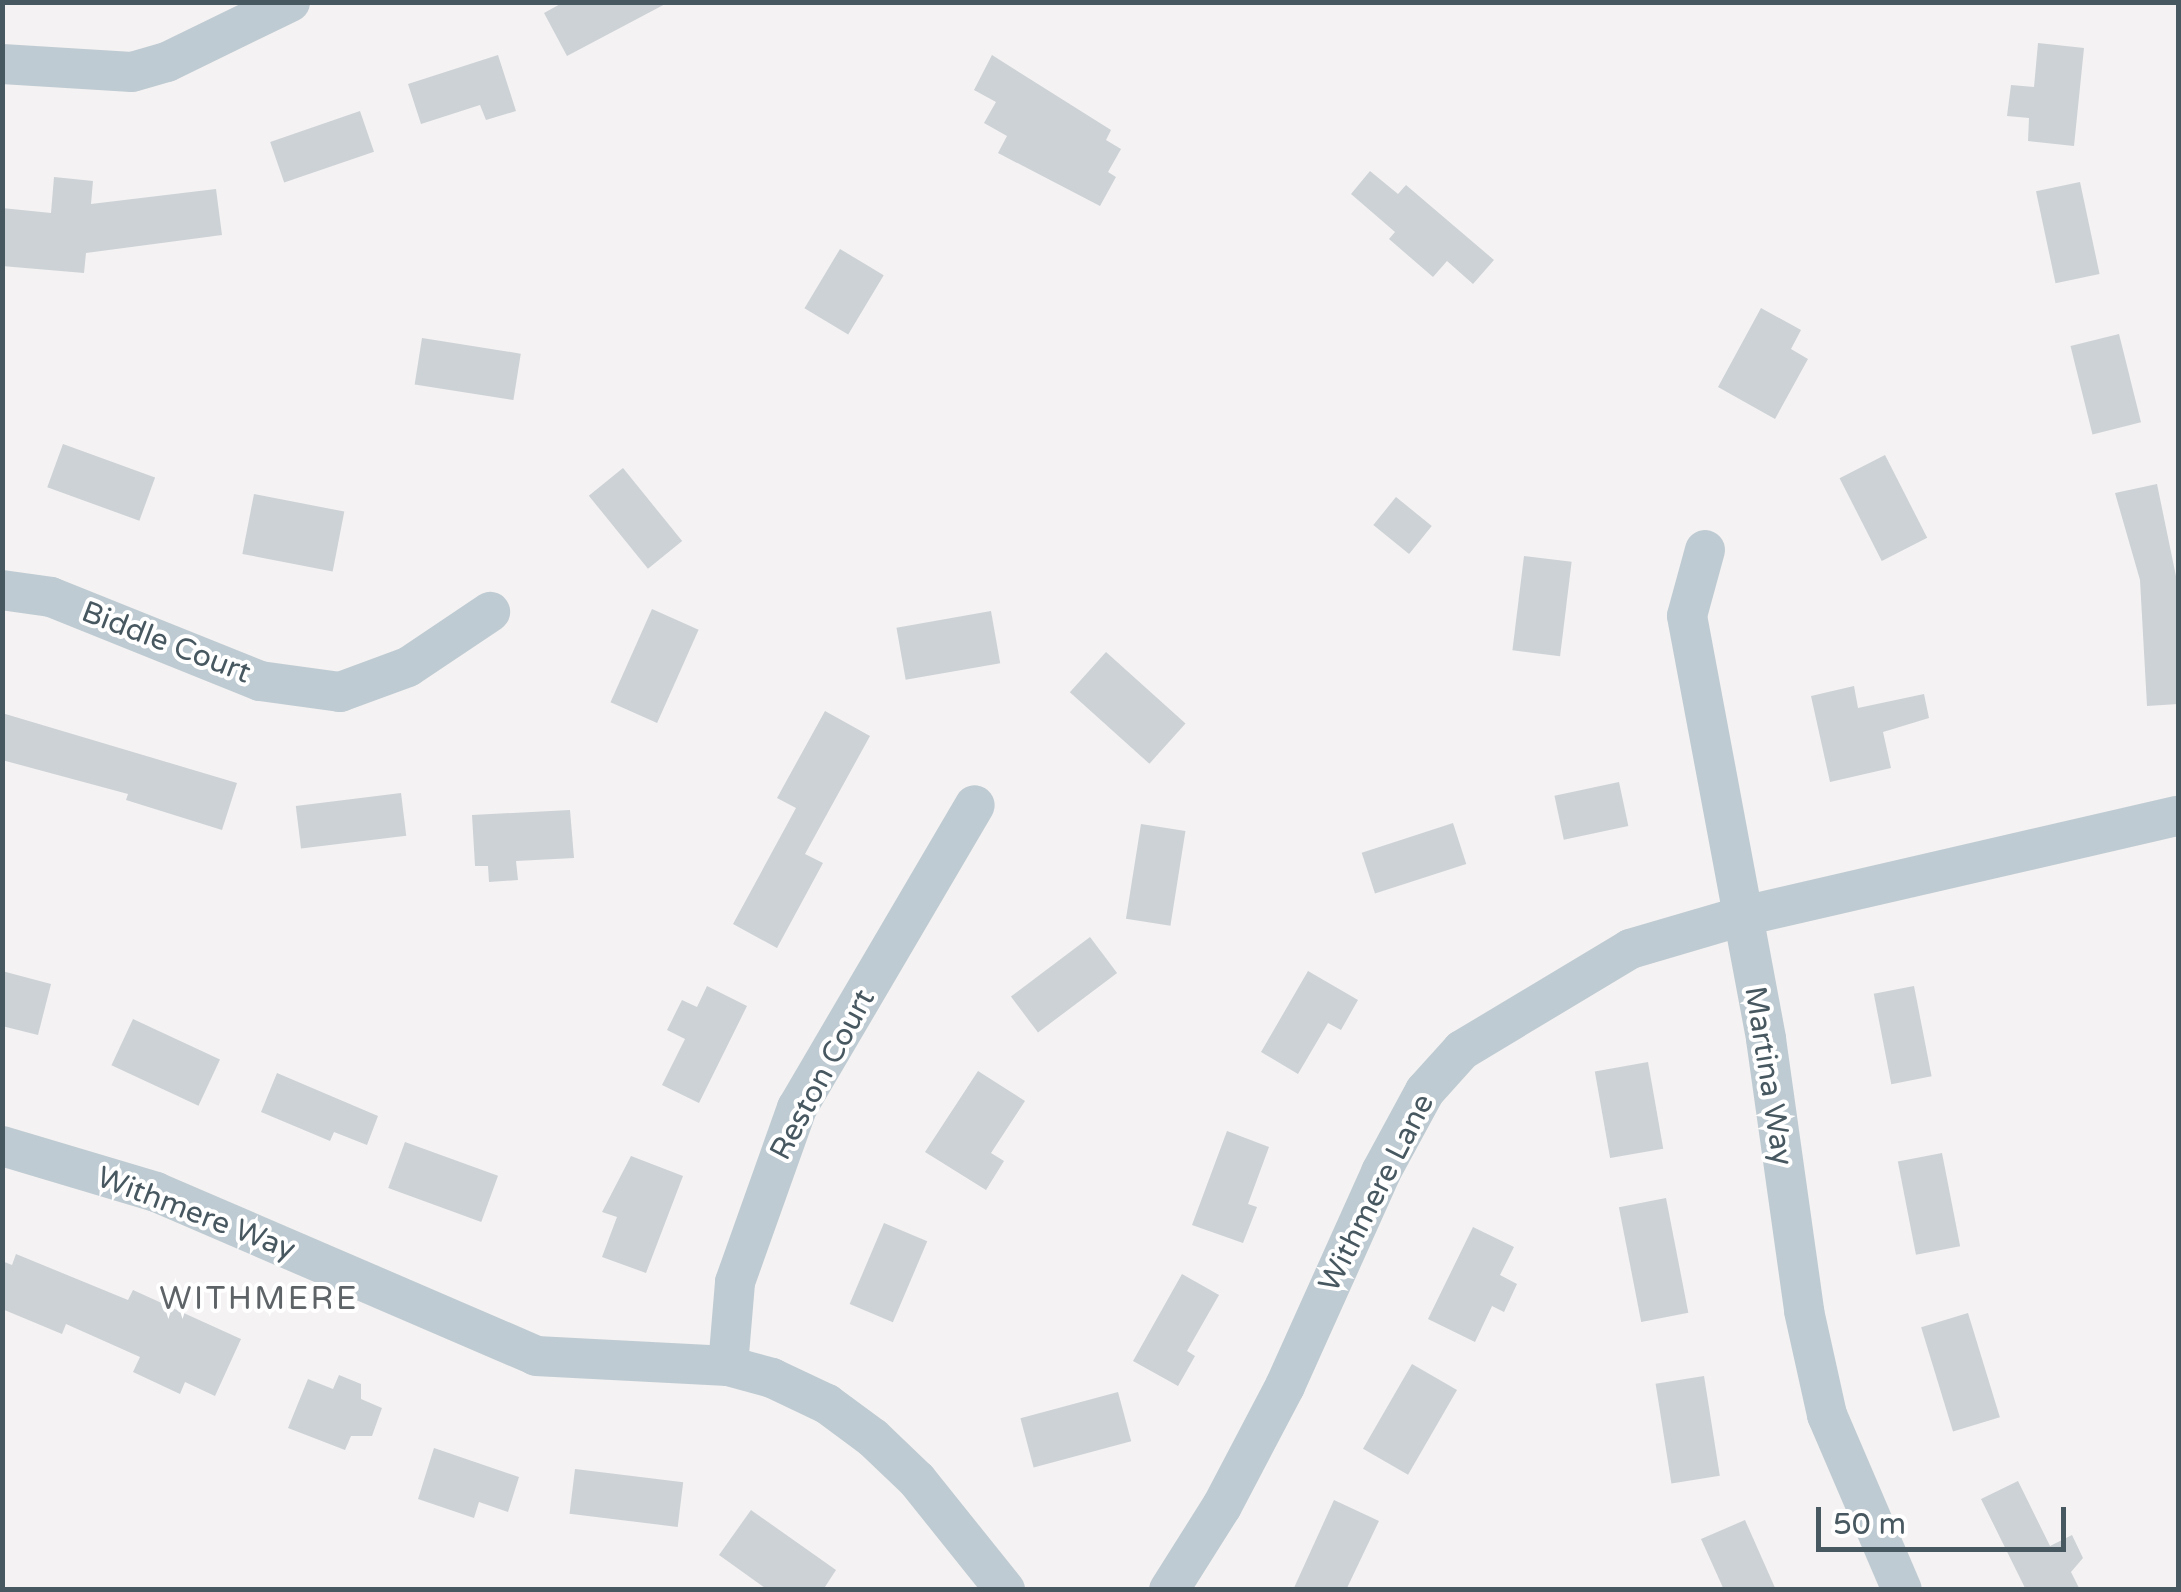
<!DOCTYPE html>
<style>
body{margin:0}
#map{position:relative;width:2181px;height:1592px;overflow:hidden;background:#f4f2f2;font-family:"Varela Round",sans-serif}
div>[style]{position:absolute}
.building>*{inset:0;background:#cdd2d6;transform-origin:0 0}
.street>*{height:40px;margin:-20px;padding:0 20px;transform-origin:20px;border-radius:20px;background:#bfcbd2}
span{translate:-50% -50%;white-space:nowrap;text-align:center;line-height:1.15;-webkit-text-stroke:8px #fff;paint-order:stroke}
.street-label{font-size:30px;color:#485861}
.neighbourhood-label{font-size:32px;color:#5d6367;letter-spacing:2.5px}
.frame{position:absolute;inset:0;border:5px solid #485861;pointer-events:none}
.scale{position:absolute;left:1816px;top:1507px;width:250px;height:45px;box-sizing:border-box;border:5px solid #485861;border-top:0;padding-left:12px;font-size:30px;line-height:35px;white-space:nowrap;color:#485861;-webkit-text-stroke:8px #fff;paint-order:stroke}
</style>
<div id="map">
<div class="building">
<div style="clip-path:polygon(564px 2px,669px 2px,567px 56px,544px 13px)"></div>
<div style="clip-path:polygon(2038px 43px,2084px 48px,2074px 146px,2028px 141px,2029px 118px,2007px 116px,2011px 85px,2034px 87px)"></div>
<div style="clip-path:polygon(498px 55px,516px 111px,486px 120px,480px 105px,421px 124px,408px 84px)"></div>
<div style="clip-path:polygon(992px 55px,1111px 130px,1106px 140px,1121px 149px,1108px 172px,1116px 177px,1100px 206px,998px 153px,1007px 136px,984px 123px,996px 102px,974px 90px)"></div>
<div style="left:360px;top:111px;width:43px;height:95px;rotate:71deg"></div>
<div style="clip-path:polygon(1370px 171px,1398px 194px,1406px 185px,1494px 260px,1473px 284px,1447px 261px,1433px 277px,1389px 239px,1395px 232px,1351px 194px)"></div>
<div style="clip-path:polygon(54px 177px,93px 181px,91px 204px,216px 189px,222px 235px,86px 253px,84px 273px,2px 266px,2px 208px,51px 213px)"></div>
<div style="left:2080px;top:182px;width:94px;height:45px;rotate:78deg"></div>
<div style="left:840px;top:249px;width:51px;height:69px;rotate:31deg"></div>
<div style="clip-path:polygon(1761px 308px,1801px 330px,1791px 349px,1808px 359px,1775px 419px,1718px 387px)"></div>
<div style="left:2119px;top:334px;width:91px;height:50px;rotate:76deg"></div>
<div style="left:422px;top:338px;width:100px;height:47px;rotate:9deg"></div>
<div style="left:63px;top:444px;width:98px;height:46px;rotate:20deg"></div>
<div style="left:1885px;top:455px;width:93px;height:51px;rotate:63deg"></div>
<div style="left:623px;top:468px;width:94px;height:44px;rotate:51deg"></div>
<div style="clip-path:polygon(2157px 484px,2178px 586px,2178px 704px,2147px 706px,2140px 580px,2115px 493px)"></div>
<div style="left:254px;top:494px;width:92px;height:61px;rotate:11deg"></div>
<div style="left:1396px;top:497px;width:46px;height:36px;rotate:39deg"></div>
<div style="left:1524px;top:556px;width:48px;height:95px;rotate:7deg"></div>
<div style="left:652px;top:609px;width:51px;height:102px;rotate:24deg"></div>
<div style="left:991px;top:611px;width:53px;height:96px;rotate:80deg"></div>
<div style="left:1106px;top:652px;width:107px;height:54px;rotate:42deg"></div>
<div style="clip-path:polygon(1854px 686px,1858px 708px,1924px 694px,1929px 718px,1883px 732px,1891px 768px,1830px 782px,1811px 696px)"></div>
<div style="clip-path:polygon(825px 711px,870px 736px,805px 854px,823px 863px,777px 948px,733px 924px,796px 808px,777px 798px)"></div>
<div style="clip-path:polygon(2px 713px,237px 783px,222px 830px,126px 800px,128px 794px,2px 760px)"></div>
<div style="left:1619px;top:782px;width:45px;height:66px;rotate:78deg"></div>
<div style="left:401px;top:793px;width:43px;height:106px;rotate:83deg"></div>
<div style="clip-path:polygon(570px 810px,574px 858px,516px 861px,518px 880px,489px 882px,488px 866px,475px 866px,472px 815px)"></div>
<div style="left:1453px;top:823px;width:43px;height:96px;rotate:72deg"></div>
<div style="left:1141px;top:824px;width:45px;height:96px;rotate:9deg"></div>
<div style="left:1090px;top:937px;width:45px;height:99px;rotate:53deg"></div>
<div style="clip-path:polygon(2px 971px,51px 984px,38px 1035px,2px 1026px)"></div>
<div style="clip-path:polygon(1308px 971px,1358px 1000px,1341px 1030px,1328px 1023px,1298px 1074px,1261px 1052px)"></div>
<div style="clip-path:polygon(707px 986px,747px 1006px,699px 1103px,662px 1085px,685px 1039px,667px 1030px,682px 1000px,697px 1007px)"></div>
<div style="left:1914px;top:986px;width:92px;height:41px;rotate:79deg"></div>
<div style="left:133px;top:1019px;width:96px;height:51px;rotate:25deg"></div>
<div style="left:1648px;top:1062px;width:88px;height:54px;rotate:80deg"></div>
<div style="clip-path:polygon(978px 1071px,1025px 1101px,991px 1153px,1004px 1161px,986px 1190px,925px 1152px)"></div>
<div style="clip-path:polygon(277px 1073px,378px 1116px,367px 1145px,334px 1132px,330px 1141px,261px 1112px)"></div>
<div style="clip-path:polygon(1227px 1131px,1269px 1147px,1248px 1204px,1257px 1207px,1243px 1243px,1192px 1225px)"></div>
<div style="left:405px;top:1142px;width:99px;height:49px;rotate:20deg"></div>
<div style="left:1942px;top:1153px;width:95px;height:45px;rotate:79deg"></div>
<div style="clip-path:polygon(631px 1156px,683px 1176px,646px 1273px,602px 1257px,617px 1217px,602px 1212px)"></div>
<div style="left:1666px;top:1198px;width:117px;height:48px;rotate:79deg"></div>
<div style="left:884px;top:1223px;width:47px;height:88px;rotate:23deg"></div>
<div style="clip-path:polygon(1473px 1227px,1514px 1247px,1500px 1275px,1517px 1284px,1504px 1312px,1492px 1306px,1475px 1342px,1428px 1319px)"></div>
<div style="clip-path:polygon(16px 1254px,128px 1300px,133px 1290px,241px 1339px,215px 1396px,185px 1382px,180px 1394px,133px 1372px,140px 1357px,66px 1324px,62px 1334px,2px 1309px,2px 1261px,12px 1265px)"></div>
<div style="clip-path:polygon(1182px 1274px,1219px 1295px,1187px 1351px,1195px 1356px,1178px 1386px,1133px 1361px)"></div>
<div style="left:1968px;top:1313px;width:109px;height:49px;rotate:73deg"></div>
<div style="left:1412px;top:1364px;width:52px;height:98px;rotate:30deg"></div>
<div style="clip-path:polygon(339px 1375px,361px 1384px,361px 1399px,382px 1408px,372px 1436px,351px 1436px,345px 1450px,288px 1428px,308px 1379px,333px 1389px)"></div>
<div style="left:1704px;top:1376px;width:101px;height:49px;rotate:81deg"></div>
<div style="left:1118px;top:1392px;width:51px;height:101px;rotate:75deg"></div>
<div style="clip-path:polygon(434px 1448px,519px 1477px,508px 1512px,479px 1502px,474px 1518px,418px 1499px)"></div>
<div style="left:575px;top:1469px;width:109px;height:45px;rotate:7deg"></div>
<div style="clip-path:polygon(2018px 1481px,2050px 1546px,2072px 1535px,2083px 1558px,2071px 1572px,2080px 1590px,2026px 1590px,1981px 1499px)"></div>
<div style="clip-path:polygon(1334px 1500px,1379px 1521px,1346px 1590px,1293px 1590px)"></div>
<div style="clip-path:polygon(751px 1510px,836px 1570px,823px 1590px,768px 1590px,719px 1555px)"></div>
<div style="clip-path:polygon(1745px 1520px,1776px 1590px,1724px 1590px,1701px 1539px)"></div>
</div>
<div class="street">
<div style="left:2px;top:64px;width:130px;rotate:3.5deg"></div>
<div style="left:132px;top:72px;width:36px;rotate:-16deg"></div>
<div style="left:167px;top:62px;width:137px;rotate:-26deg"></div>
<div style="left:1705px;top:550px;width:68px;rotate:105.3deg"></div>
<div style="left:1687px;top:616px;width:430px;rotate:79.4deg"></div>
<div style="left:1766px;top:1039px;width:275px;rotate:82deg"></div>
<div style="left:1804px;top:1311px;width:107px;rotate:77.5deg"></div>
<div style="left:1827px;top:1415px;width:190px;rotate:66.8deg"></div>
<div style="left:2px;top:590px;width:49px;rotate:8.1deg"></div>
<div style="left:51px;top:597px;width:225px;rotate:21.9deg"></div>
<div style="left:260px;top:681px;width:81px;rotate:7.8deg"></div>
<div style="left:340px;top:692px;width:72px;rotate:-20.2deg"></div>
<div style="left:408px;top:667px;width:99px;rotate:-33.9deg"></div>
<div style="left:2px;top:1146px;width:161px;rotate:16.6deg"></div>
<div style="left:156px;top:1192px;width:414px;rotate:23.3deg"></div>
<div style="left:536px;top:1356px;width:192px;rotate:3deg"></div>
<div style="left:728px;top:1366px;width:46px;rotate:15.3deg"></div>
<div style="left:772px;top:1378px;width:61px;rotate:25.3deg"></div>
<div style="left:827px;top:1404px;width:57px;rotate:36.5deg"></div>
<div style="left:873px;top:1438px;width:61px;rotate:43.7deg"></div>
<div style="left:917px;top:1480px;width:141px;rotate:51.3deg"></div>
<div style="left:728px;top:1366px;width:84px;rotate:-85.2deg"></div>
<div style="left:735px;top:1282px;width:185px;rotate:-70.4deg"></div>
<div style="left:797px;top:1108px;width:351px;rotate:-59.6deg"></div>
<div style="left:1169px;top:1590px;width:99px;rotate:-57.8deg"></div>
<div style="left:1222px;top:1506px;width:136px;rotate:-62.3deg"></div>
<div style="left:1285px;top:1386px;width:235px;rotate:-65.8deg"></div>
<div style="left:1381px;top:1172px;width:92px;rotate:-61.5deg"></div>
<div style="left:1425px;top:1091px;width:55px;rotate:-47.9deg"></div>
<div style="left:1462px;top:1050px;width:196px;rotate:-31deg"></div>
<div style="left:1630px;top:949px;width:114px;rotate:-16.4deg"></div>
<div style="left:1739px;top:917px;width:450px;rotate:-13deg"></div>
</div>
<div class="street-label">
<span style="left:166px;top:643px;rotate:21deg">Biddle Court</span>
<span style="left:823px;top:1075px;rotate:-62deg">Reston Court</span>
<span style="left:1768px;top:1076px;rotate:81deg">Martina Way</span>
<span style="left:1377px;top:1193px;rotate:-63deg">Withmere Lane</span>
<span style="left:196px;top:1214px;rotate:21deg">Withmere Way</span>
</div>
<div class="neighbourhood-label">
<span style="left:259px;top:1299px">WITHMERE</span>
</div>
<div class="frame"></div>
<div class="scale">50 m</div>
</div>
